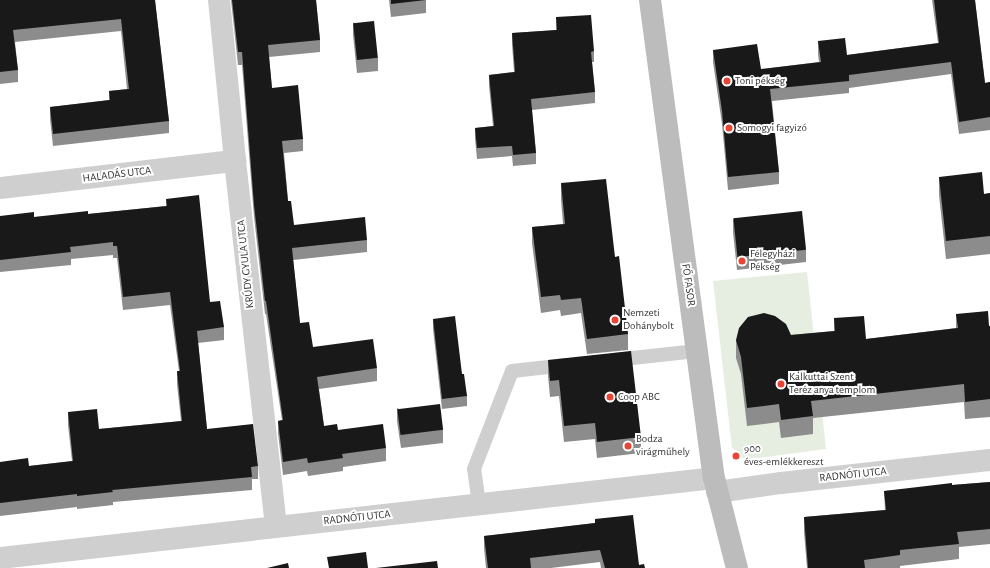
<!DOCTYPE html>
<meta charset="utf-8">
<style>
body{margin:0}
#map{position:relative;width:990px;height:568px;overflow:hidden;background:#fff;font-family:"Alegreya Sans",sans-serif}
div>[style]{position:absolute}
.green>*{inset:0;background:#e5eee0}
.lane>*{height:14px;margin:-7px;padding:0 7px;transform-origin:7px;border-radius:7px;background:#cfcfcf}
.street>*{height:22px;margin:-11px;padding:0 11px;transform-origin:11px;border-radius:11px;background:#cfcfcf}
.secondary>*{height:22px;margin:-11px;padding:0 11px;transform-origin:11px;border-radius:11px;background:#bcbcbc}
.wall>*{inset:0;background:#8c8c8c}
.building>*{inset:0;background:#191919;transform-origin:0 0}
.dots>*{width:11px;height:11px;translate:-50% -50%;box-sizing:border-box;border:2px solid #fff;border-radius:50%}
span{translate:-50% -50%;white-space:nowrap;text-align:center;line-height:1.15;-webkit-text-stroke:4px #fff;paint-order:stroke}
.poi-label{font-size:11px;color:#323232}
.left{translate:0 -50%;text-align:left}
.street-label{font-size:11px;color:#323232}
</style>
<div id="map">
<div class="green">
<div style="clip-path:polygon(807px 272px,826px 449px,744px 460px,739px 453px,732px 448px,713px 281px)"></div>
</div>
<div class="lane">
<div style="left:614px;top:360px;width:83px;rotate:-6.2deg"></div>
<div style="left:479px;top:504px;width:35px;rotate:-98deg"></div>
<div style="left:474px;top:469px;width:105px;rotate:-68.8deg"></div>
<div style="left:512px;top:371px;width:55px;rotate:-6.2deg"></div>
</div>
<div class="street">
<div style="left:219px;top:0;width:162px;rotate:84.3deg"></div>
<div style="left:235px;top:161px;width:368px;rotate:83.6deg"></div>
<div style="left:0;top:188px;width:237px;rotate:-6.6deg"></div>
<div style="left:717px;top:492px;width:65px;rotate:-8deg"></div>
<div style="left:781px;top:483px;width:210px;rotate:-6.3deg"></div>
<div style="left:0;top:558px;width:718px;rotate:-6.39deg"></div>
</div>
<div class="secondary">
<div style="left:650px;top:0;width:482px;rotate:82.4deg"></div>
<div style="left:714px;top:478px;width:93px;rotate:75.7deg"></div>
</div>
<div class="wall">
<div style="clip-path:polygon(0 0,155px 0,169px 121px,169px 133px,53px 146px,50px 119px,50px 107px,109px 100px,109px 91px,127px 89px,121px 31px,15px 42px,18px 70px,18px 82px,0 84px)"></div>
<div style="clip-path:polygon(231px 0,316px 0,320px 40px,320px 52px,269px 57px,272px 88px,303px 139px,303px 151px,284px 153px,288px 201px,294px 225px,367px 240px,367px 252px,293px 260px,300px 323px,313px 347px,377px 368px,377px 381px,319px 389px,324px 426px,338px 430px,386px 448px,386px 461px,343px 467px,343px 471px,308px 476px,307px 471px,283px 475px,278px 433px,278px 421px,282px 420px,266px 314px,265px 314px,254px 217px,242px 65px,238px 65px)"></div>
<div style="clip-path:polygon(389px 0,426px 0,426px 13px,391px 17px)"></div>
<div style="clip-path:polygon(932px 0,975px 0,985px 83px,990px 82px,990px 130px,959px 134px,951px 74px,849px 88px,849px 93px,772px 101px,779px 172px,779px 184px,728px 190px,722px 124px,713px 62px,713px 50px,761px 69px,819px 62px,818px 54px,818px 41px,847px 55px,938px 43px)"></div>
<div style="clip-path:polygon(556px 17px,594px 51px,594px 62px,592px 62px,595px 92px,595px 103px,532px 110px,536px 153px,536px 164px,513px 166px,512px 156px,477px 159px,475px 139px,475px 128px,493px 126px,489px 86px,489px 75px,514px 72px,512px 44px,512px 33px,556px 30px)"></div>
<div style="clip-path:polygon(353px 22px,378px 58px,378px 71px,357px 73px,353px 35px)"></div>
<div style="clip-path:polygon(939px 177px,984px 194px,990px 193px,990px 254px,946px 259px,939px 195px)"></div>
<div style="clip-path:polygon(561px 183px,615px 257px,628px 334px,628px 350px,587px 354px,581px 313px,561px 316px,560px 310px,541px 313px,532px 243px,532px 227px,563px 224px,561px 199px)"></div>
<div style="clip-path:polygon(166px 199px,210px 302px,224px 327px,224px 340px,198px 343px,207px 429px,258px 466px,258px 479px,252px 479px,252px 490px,113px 502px,113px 505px,77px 509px,77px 507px,0 516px,0 462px,29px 466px,72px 461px,68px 425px,68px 412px,99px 429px,181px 421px,177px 384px,177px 371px,179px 371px,170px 305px,123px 310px,117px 258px,113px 258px,113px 255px,71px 259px,71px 265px,0 272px,0 216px,34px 217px,88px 214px,166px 206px)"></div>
<div style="clip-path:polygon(733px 219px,806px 250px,806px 262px,737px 270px,733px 232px)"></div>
<div style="clip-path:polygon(956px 314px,990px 326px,990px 417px,965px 419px,964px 402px,813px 418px,813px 434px,781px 438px,779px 422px,747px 426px,741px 374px,736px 358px,736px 340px,834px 331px,834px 318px,866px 339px,956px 328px)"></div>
<div style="clip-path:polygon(433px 319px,462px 374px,467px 396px,467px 406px,442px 409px,433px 329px)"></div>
<div style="clip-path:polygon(548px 360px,641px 437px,641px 453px,597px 458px,595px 439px,564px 442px,559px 396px,550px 397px,548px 376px)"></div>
<div style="clip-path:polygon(397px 408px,443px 430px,443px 443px,401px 448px,397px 421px)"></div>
<div style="clip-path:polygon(990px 482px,990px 544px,959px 547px,959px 559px,900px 566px,900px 568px,807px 568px,804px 532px,804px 517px,885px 510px,884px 491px,952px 485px)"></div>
<div style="clip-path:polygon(595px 519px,639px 565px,645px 568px,601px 568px,600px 562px,551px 568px,486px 568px,484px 548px,484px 536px,595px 523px)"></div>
</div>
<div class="building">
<div style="clip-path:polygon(0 0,155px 0,169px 121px,53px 134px,50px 107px,110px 100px,109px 91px,129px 89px,121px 19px,13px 30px,18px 70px,0 72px)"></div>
<div style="clip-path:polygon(232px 0,316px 0,320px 40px,268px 45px,272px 88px,298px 85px,303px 139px,282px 141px,288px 201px,291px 201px,294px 225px,365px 217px,367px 240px,292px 248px,300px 323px,309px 322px,313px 347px,373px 339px,377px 368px,317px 377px,324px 426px,337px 424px,338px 430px,383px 424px,386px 448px,342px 454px,343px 458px,308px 463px,307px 458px,283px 462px,278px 421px,283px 420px,266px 301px,265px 301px,254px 205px,242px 52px,238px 52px)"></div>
<div style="clip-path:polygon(391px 0,426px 0,391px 4px)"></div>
<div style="clip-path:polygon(934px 0,975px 0,985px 83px,990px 82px,990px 117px,959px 122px,951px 62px,849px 75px,849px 81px,770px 89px,779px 172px,728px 177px,722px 111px,713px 50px,757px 44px,761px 69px,821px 62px,818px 41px,845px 38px,847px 55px,939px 43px)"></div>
<div style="clip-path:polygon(591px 15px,594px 51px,591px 52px,595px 92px,531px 99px,536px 153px,513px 155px,512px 146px,477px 148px,475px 128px,494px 126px,489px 75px,515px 72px,512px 33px,557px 30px,556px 17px)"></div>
<div style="left:374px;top:21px;width:37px;height:21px;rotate:84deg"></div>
<div style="clip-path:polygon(982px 172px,984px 194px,990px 193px,990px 236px,946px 241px,939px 177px)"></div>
<div style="clip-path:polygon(606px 179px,615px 257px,619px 256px,628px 334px,587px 339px,581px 298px,561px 300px,560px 295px,541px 297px,532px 227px,565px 224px,561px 183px)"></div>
<div style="clip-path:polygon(199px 195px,210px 302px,220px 301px,224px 327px,197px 331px,207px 429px,253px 424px,258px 466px,251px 467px,252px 477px,112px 490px,113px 492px,77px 496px,77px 494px,0 503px,0 462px,28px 458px,29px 466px,73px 461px,68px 412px,97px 409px,99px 429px,182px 421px,177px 371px,180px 371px,170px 292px,123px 297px,117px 246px,113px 246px,113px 242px,70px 247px,71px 252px,0 260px,0 216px,34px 212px,34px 217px,88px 211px,88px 214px,167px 206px,166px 199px)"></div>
<div style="left:802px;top:211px;width:39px;height:69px;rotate:84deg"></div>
<div style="clip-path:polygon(988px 311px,989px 326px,990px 326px,990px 399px,965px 402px,964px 384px,811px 401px,813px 416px,781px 420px,779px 404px,747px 408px,741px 357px,736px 340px,739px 328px,748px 317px,764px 313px,775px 316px,786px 324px,791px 335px,835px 331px,834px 318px,864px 316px,866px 339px,958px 328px,956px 314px)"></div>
<div style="clip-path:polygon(455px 316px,462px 374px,464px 374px,467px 396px,442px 399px,433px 319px)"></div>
<div style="clip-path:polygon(631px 351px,641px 437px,597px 442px,595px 423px,564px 426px,559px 380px,550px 381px,548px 360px)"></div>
<div style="left:440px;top:404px;width:26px;height:43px;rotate:83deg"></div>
<div style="clip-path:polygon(990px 482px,990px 529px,957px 532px,959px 544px,900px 550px,900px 555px,864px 560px,865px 568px,808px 568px,804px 517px,886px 510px,884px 491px,952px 483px,952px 485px)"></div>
<div style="clip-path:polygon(633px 515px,639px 565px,644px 564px,645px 568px,605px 568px,600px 550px,530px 558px,531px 568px,488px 568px,484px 536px,595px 523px,595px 519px)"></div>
<div style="clip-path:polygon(366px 552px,368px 568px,329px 568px,327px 557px)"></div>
<div style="clip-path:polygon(437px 561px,438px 568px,376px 568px)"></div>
<div style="clip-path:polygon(288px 563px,289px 568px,267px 568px)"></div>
</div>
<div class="dots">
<div style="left:727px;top:81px;background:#e74636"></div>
<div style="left:729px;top:128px;background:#e74636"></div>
<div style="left:742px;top:261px;background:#e74636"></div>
<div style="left:615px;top:320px;background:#e74636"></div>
<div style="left:781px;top:384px;background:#e74636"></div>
<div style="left:610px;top:397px;background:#e74636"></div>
<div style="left:628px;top:446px;background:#e74636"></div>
<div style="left:736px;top:456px;background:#e74636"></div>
</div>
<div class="poi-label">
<span class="left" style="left:735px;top:81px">Toni pékség</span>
<span class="left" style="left:737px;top:128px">Somogyi fagyizó</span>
<span class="left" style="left:750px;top:261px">Félegyházi<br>Pékség</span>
<span class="left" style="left:623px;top:320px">Nemzeti<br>Dohánybolt</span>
<span class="left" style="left:789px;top:384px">Kalkuttai Szent<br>Teréz anya templom</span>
<span class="left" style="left:618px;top:397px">Coop ABC</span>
<span class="left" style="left:636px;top:446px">Bodza<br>virágműhely</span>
<span class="left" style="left:744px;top:456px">900<br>éves-emlékkereszt</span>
</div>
<div class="street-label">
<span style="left:117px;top:175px;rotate:-7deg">HALADÁS UTCA</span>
<span style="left:246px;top:264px;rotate:-96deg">KRÚDY GYULA UTCA</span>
<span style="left:688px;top:285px;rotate:82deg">FŐ FASOR</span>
<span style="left:853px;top:475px;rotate:-6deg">RADNÓTI UTCA</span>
<span style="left:357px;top:518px;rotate:-6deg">RADNÓTI UTCA</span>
</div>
</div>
